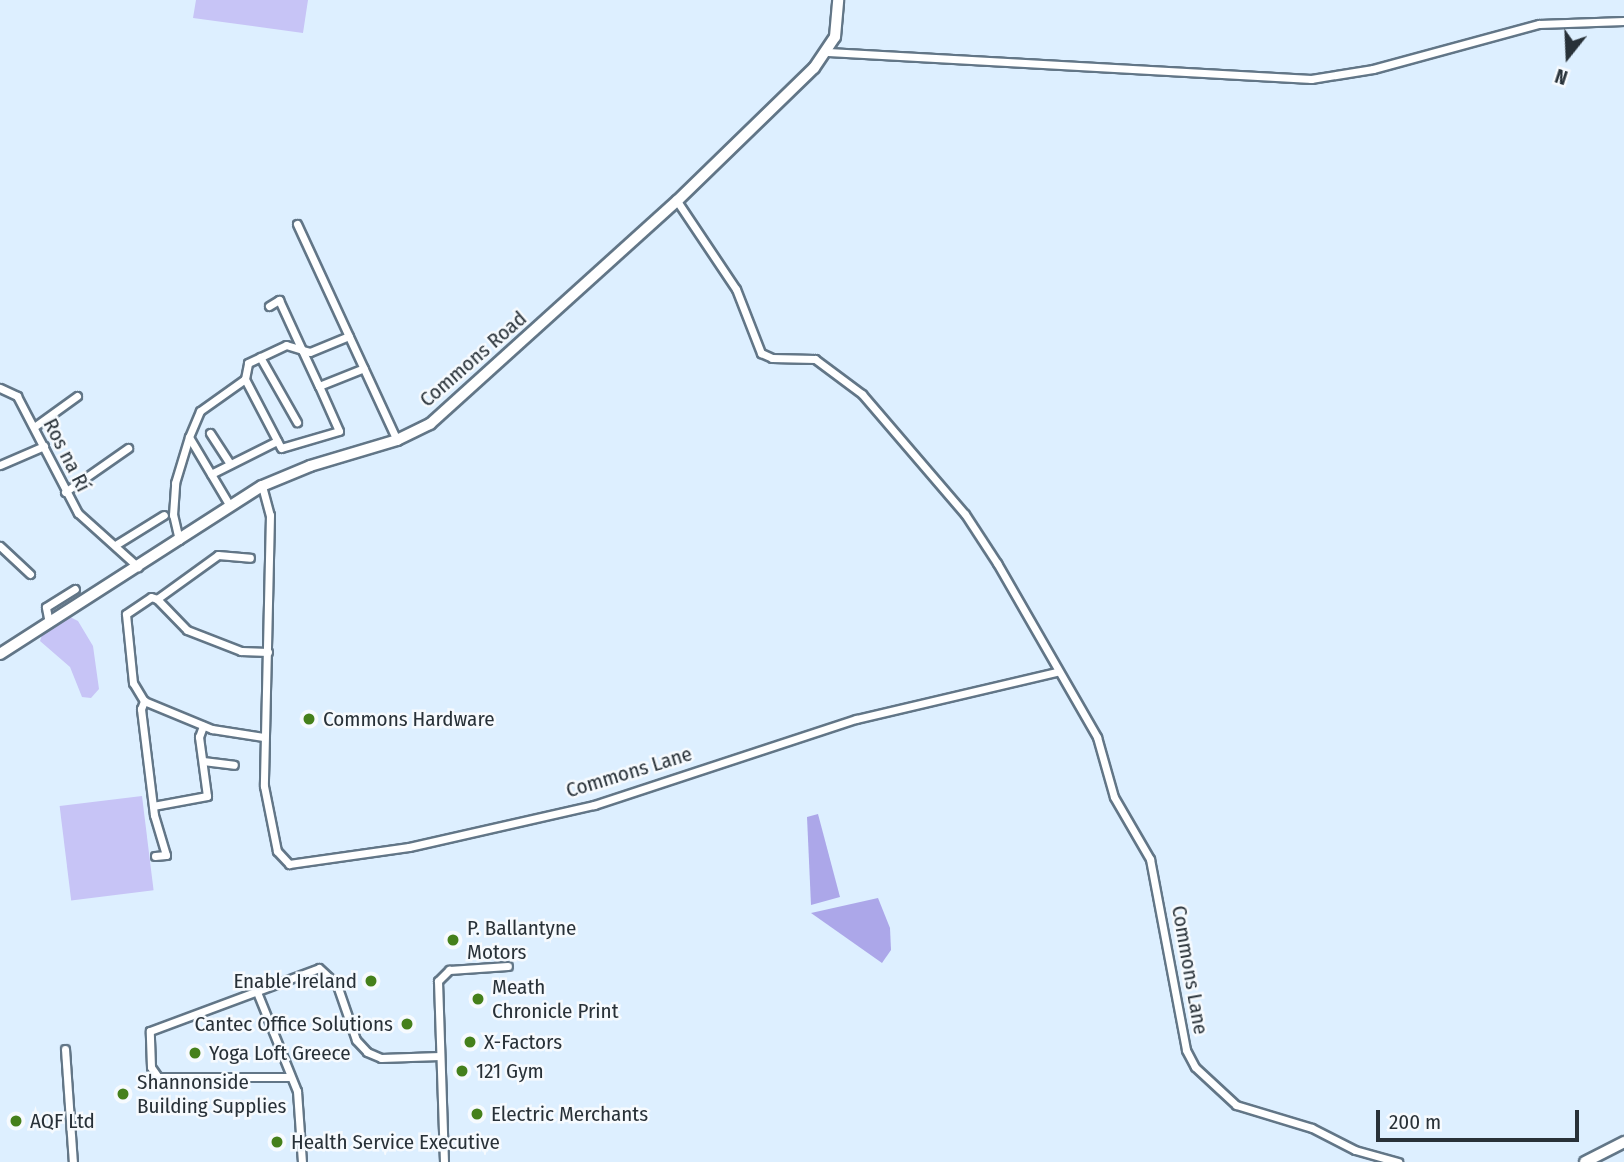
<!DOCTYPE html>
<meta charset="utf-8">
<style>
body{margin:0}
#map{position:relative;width:1624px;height:1162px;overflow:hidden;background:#ddefff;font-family:"Fira Sans Condensed",sans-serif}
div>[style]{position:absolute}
.green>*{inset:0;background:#c7c4f6;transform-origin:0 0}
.forest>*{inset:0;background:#aca7e9}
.roads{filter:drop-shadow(2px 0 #627687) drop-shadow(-2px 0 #627687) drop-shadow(0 2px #627687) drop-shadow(0 -2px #627687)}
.street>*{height:7px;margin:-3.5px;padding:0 3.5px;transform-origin:3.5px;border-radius:3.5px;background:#fff}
.secondary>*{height:10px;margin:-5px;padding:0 5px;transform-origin:5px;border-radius:5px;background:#fff}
.dots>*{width:19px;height:19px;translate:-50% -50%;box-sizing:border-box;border:4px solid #f6fafe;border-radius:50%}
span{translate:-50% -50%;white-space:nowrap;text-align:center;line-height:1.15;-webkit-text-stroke:5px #f6fafe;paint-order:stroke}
.street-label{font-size:21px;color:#283138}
.poi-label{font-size:21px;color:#283138}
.left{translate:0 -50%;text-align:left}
.right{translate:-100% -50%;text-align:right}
.north{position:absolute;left:1533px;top:21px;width:70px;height:70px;-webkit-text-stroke:5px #f6fafe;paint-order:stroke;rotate:198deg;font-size:19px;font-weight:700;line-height:28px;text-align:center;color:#283138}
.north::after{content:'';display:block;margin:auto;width:24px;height:32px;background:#283138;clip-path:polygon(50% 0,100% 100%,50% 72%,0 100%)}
.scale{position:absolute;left:1376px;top:1110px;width:203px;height:32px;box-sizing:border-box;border:4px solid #283138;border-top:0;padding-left:9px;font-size:21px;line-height:24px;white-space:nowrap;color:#283138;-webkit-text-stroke:5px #f6fafe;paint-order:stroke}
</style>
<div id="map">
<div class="green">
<div style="clip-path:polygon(196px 0,308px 0,303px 33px,193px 18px)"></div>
<div style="clip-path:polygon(70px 617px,78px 621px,93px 646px,99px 689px,91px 698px,82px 697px,70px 667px,40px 641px,42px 635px)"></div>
<div style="left:142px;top:796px;width:95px;height:83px;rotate:83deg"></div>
</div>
<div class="forest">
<div style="clip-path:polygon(818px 814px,840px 897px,811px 905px,807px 817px)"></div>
<div style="clip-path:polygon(878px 898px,890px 928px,891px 950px,882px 963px,811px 913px)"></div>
</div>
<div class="roads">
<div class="street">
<div style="left:828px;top:52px;width:484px;rotate:3.2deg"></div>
<div style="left:1311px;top:79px;width:63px;rotate:-9.2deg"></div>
<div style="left:1373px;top:69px;width:172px;rotate:-15.2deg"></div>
<div style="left:1539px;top:24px;width:85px;rotate:-2deg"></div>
<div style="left:677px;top:201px;width:106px;rotate:56.2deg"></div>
<div style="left:736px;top:289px;width:69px;rotate:68.7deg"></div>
<div style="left:761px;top:353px;width:12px;rotate:24deg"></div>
<div style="left:772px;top:358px;width:43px;rotate:1.3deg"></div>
<div style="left:815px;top:359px;width:59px;rotate:36.7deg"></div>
<div style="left:862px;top:394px;width:158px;rotate:49.4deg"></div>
<div style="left:965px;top:514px;width:59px;rotate:56.9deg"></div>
<div style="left:997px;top:563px;width:201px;rotate:60.1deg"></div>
<div style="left:1097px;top:737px;width:62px;rotate:74.2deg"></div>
<div style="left:1114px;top:797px;width:72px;rotate:59.9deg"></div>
<div style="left:1150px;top:859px;width:194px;rotate:79.3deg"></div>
<div style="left:1186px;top:1050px;width:19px;rotate:62deg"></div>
<div style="left:1195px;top:1067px;width:56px;rotate:42.8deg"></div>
<div style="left:1236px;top:1105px;width:79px;rotate:16.8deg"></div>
<div style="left:1312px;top:1128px;width:48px;rotate:27.1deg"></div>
<div style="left:1355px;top:1150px;width:45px;rotate:15.6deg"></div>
<div style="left:297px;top:224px;width:238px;rotate:65.2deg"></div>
<div style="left:269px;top:306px;width:12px;rotate:-31deg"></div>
<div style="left:279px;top:300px;width:55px;rotate:65.3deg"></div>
<div style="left:302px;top:350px;width:40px;rotate:65deg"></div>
<div style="left:319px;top:386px;width:49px;rotate:66deg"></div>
<div style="left:339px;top:431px;width:60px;rotate:163.7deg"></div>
<div style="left:281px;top:448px;width:78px;rotate:-117.6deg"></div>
<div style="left:245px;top:379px;width:16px;rotate:-79deg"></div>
<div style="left:248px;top:363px;width:42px;rotate:-25.3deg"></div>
<div style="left:286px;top:345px;width:17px;rotate:17deg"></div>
<div style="left:302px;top:350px;width:8px;rotate:14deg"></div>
<div style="left:310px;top:352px;width:42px;rotate:-22.3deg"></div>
<div style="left:260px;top:357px;width:75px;rotate:60.4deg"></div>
<div style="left:319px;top:386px;width:48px;rotate:-21.8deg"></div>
<div style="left:0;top:388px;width:19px;rotate:25deg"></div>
<div style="left:17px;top:396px;width:132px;rotate:62.5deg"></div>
<div style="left:78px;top:513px;width:81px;rotate:42deg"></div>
<div style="left:34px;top:427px;width:53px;rotate:-35.8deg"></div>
<div style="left:210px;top:433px;width:37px;rotate:57deg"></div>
<div style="left:189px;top:437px;width:80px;rotate:59.3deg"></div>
<div style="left:0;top:465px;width:48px;rotate:-23.4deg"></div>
<div style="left:211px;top:474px;width:74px;rotate:-26.6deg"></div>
<div style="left:262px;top:486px;width:30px;rotate:75deg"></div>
<div style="left:270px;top:515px;width:271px;rotate:91.3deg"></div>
<div style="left:264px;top:786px;width:66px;rotate:78.7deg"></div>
<div style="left:277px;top:851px;width:18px;rotate:47deg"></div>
<div style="left:289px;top:864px;width:121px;rotate:-8.1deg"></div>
<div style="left:409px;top:847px;width:190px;rotate:-12.8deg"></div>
<div style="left:594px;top:805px;width:276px;rotate:-18.2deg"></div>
<div style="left:856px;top:719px;width:206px;rotate:-13.2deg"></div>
<div style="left:65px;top:492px;width:77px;rotate:-34.9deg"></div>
<div style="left:179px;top:540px;width:26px;rotate:-103deg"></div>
<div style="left:173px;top:515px;width:32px;rotate:-86deg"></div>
<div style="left:175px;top:483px;width:48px;rotate:-73.1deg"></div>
<div style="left:189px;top:437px;width:28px;rotate:-67deg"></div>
<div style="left:200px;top:411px;width:55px;rotate:-35.4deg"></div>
<div style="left:117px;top:544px;width:55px;rotate:-31.7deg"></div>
<div style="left:0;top:546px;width:41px;rotate:43deg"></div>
<div style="left:157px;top:599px;width:43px;rotate:45.9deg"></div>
<div style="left:187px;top:630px;width:58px;rotate:21.3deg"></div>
<div style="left:241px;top:651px;width:27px;rotate:2deg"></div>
<div style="left:49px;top:623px;width:16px;rotate:-101deg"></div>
<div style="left:46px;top:607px;width:34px;rotate:-32deg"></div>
<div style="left:144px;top:701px;width:74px;rotate:22.4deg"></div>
<div style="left:212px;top:729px;width:52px;rotate:8.9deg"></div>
<div style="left:203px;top:761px;width:31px;rotate:7deg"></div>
<div style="left:153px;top:806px;width:55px;rotate:-10.5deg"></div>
<div style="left:207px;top:796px;width:60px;rotate:-97.7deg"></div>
<div style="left:199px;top:737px;width:12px;rotate:-70deg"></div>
<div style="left:155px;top:856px;width:11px;rotate:-5deg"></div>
<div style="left:166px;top:855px;width:42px;rotate:-106.7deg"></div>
<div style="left:154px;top:815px;width:107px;rotate:-97deg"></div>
<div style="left:141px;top:709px;width:9px;rotate:-69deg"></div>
<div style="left:144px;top:701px;width:21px;rotate:-121deg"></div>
<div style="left:133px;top:683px;width:69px;rotate:-95.8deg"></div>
<div style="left:126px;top:614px;width:30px;rotate:-34deg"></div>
<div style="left:151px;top:597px;width:6px;rotate:18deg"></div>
<div style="left:157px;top:599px;width:75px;rotate:-35.8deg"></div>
<div style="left:218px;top:555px;width:32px;rotate:5deg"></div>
<div style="left:257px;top:992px;width:107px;rotate:68deg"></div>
<div style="left:297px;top:1091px;width:71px;rotate:86deg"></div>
<div style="left:65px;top:1049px;width:113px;rotate:86deg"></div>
<div style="left:290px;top:1077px;width:132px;rotate:180deg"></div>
<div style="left:158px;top:1077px;width:12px;rotate:-125deg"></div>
<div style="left:151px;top:1067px;width:36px;rotate:-92deg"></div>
<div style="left:150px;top:1031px;width:180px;rotate:-20.4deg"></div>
<div style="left:319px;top:968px;width:25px;rotate:43deg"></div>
<div style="left:337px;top:985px;width:58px;rotate:70.9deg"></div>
<div style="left:356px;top:1040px;width:16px;rotate:47deg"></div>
<div style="left:367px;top:1052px;width:15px;rotate:23deg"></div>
<div style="left:381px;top:1058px;width:59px;rotate:-1.9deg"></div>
<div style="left:444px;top:1162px;width:181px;rotate:-91.9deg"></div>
<div style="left:438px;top:981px;width:16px;rotate:-45deg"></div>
<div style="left:449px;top:970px;width:59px;rotate:-3.9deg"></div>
</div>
<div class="secondary">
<div style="left:0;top:654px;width:311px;rotate:-32.7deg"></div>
<div style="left:262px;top:486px;width:52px;rotate:-22.6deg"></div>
<div style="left:310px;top:466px;width:91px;rotate:-16.6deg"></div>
<div style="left:397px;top:440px;width:37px;rotate:-26deg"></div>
<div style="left:430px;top:424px;width:333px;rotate:-42.1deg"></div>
<div style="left:677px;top:201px;width:191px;rotate:-44.2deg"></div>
<div style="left:814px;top:68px;width:37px;rotate:-56deg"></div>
<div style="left:835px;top:37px;width:37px;rotate:-85deg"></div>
<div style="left:1585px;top:1162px;width:44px;rotate:-27.1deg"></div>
</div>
</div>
<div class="dots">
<div style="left:309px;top:719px;background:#45801b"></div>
<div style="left:453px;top:940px;background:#45801b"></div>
<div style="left:371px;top:981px;background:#45801b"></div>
<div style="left:478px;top:999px;background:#45801b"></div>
<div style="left:407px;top:1024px;background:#45801b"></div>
<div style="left:470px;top:1042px;background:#45801b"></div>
<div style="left:195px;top:1053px;background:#45801b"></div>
<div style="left:462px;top:1071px;background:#45801b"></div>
<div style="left:123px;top:1094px;background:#45801b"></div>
<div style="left:477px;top:1114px;background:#45801b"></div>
<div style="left:16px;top:1121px;background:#45801b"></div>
<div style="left:277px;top:1142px;background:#45801b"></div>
</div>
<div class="street-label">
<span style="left:473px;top:359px;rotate:-41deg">Commons Road</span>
<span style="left:67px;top:455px;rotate:63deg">Ros na Rí</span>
<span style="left:629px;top:772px;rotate:-17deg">Commons Lane</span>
<span style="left:1190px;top:970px;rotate:80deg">Commons Lane</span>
</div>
<div class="poi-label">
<span class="left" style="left:323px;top:719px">Commons Hardware</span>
<span class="left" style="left:467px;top:940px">P. Ballantyne<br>Motors</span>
<span class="right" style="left:357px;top:981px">Enable Ireland</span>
<span class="left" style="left:492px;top:999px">Meath<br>Chronicle Print</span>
<span class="right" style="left:393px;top:1024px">Cantec Office Solutions</span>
<span class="left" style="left:484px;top:1042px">X-Factors</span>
<span class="left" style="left:209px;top:1053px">Yoga Loft Greece</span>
<span class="left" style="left:476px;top:1071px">121 Gym</span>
<span class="left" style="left:137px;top:1094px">Shannonside<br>Building Supplies</span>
<span class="left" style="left:491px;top:1114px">Electric Merchants</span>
<span class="left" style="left:30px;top:1121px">AQF Ltd</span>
<span class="left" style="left:291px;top:1142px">Health Service Executive</span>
</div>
<div class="north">N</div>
<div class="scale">200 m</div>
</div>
